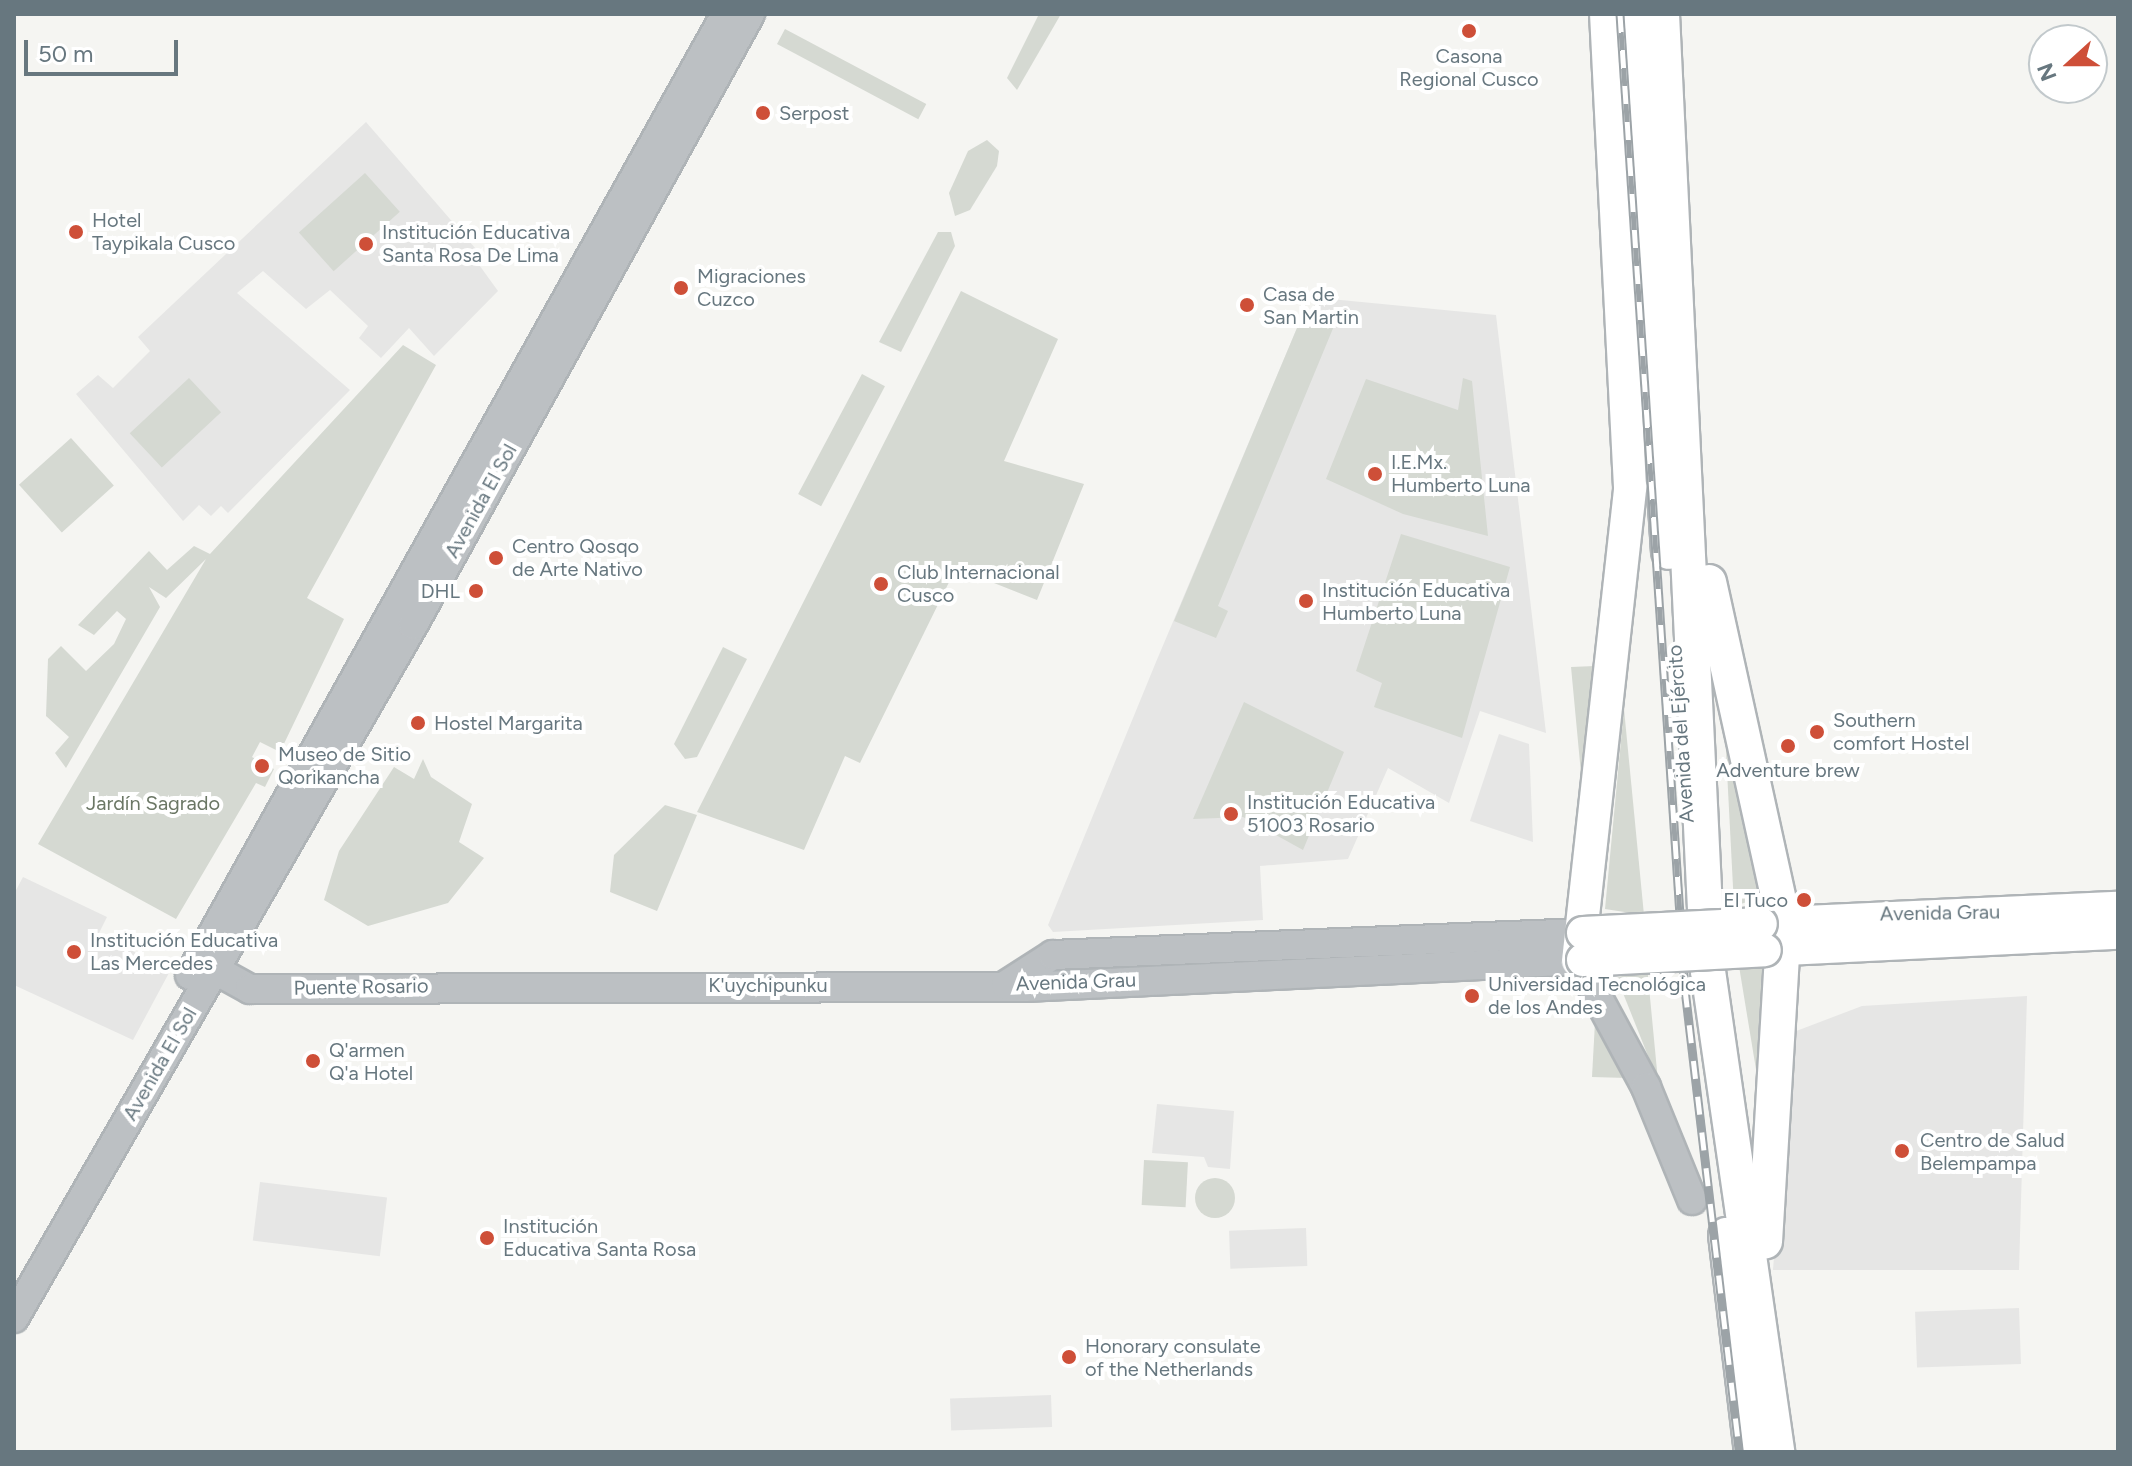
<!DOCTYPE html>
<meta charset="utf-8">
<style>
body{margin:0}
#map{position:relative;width:2132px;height:1466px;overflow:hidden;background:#f5f5f2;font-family:Figtree,sans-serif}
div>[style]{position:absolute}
.built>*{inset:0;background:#e6e6e5;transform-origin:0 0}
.green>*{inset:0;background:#d5d9d2;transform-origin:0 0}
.round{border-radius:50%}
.roads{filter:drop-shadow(2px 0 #afb4b7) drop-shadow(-2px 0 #afb4b7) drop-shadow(0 2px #afb4b7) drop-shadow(0 -2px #afb4b7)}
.tertiary>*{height:28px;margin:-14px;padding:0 14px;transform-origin:14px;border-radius:14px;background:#bcc0c3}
.secondary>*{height:32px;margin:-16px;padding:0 16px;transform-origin:16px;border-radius:16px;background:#fff}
.primary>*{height:34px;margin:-17px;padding:0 17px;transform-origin:17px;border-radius:17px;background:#fff}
.rail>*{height:9px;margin-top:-4.5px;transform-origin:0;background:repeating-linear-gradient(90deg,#fff 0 18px,#9ca3a7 0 36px);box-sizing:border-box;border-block:2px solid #9ca3a7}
.bridges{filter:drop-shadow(2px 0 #afb4b7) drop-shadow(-2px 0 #afb4b7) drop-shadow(0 2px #afb4b7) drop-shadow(0 -2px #afb4b7)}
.secondary-bridge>*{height:32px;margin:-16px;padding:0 16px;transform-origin:16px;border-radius:16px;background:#fff}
.dots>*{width:22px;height:22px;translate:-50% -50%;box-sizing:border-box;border:4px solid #fff;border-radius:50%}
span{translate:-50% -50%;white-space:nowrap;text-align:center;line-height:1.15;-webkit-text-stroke:8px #fff;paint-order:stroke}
.poi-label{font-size:20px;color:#67777f}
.left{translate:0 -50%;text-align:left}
.right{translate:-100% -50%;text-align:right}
.street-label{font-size:20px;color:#67777f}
.park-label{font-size:20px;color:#6b7765}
.frame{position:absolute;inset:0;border:16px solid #67777f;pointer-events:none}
.north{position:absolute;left:2028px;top:24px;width:80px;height:80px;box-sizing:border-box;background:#fff;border:2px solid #c2c9cc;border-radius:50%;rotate:249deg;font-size:22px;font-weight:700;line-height:32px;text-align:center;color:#67777f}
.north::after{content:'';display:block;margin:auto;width:28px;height:36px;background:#ce4f38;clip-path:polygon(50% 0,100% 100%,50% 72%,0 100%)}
.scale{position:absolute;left:24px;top:40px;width:154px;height:36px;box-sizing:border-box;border:4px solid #67777f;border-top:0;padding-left:10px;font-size:24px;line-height:28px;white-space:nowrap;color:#67777f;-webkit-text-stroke:6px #fff;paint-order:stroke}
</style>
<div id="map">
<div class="built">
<div style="clip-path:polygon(366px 122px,482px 256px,477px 262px,498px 291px,434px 356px,409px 328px,381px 358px,359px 338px,368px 326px,330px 290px,306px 309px,263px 271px,237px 293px,350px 390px,228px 513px,221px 506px,211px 516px,199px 505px,183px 521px,76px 394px,98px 375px,113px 388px,150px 351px,138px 337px)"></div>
<div style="clip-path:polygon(1320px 298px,1496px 315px,1546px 733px,1480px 711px,1449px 803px,1388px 768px,1348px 859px,1260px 866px,1263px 920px,1053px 932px,1048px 925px,1156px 662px,1297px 328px)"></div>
<div style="clip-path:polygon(1499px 734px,1529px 744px,1533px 842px,1470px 821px)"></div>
<div style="clip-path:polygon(23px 877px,107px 917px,99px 933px,170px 971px,133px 1040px,14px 985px,14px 894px)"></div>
<div style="clip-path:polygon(2027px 996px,2019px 1270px,1773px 1270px,1791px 1033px,1862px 1006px)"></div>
<div style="clip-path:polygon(1157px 1104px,1234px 1111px,1230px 1169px,1208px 1167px,1204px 1157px,1152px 1153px)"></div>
<div style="left:260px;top:1182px;width:128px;height:59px;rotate:7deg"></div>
<div style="left:1306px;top:1228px;width:38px;height:77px;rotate:88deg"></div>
<div style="left:2019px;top:1308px;width:56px;height:104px;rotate:88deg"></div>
<div style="left:1051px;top:1395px;width:32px;height:101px;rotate:88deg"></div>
</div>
<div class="green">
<div style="clip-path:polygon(1039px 14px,1061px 14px,1017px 90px,1007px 78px)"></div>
<div style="left:785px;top:29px;width:160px;height:17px;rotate:28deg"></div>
<div style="clip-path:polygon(987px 140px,999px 151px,997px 166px,970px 210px,955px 216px,949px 193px,968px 151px)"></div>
<div style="left:365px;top:173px;width:52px;height:89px;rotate:48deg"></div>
<div style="clip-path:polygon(938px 232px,951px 232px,955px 246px,901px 352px,879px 342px)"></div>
<div style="clip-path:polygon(961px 291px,1058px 339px,1004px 461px,1084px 484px,1037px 600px,956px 568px,860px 763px,845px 756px,804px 850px,697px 812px)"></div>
<div style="clip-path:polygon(1334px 326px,1218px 606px,1228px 611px,1216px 638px,1174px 621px,1297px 328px)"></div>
<div style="clip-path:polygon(403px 345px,436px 365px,307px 598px,344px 619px,280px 752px,260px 742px,252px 757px,274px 769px,265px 787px,256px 783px,176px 919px,38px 844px,206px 559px,166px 598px,149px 587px,160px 607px,66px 768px,55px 753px,69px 737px,46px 716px,48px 659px,61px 646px,86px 671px,114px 644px,126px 619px,117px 611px,94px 635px,78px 625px,149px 551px,167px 570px,194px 546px,210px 554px)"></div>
<div style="left:862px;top:374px;width:26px;height:136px;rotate:28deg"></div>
<div style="left:189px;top:378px;width:47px;height:81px;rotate:47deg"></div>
<div style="clip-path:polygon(1463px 378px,1472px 381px,1488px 536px,1403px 514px,1326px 479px,1366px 379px,1458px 410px)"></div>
<div style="left:71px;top:438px;width:64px;height:70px;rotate:48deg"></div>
<div style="clip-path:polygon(1401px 534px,1510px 567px,1462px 738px,1374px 707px,1382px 683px,1356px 671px)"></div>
<div style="clip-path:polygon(723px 647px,747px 659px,697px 757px,685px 759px,674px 744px)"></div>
<div style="clip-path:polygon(1595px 666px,1582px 784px,1571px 667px)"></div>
<div style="clip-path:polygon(1722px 674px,1767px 896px,1734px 906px)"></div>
<div style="clip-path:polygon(1244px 702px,1344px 752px,1303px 850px,1243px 817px,1193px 819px)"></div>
<div style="clip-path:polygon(1624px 709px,1644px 915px,1605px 909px)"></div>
<div style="clip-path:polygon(423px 759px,431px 777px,472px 804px,459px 842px,484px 858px,448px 903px,368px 926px,324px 900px,339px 851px,394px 767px,414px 779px)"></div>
<div style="clip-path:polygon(665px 805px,697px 815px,657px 911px,610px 892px,614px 855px)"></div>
<div style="left:1319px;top:952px;width:7px;height:257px;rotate:82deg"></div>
<div style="clip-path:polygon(1738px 960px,1773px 969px,1764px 1118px)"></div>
<div style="clip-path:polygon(1647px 966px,1658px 1081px,1617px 978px)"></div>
<div style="clip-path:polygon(1596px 1004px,1627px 1078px,1592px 1077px)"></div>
<div style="left:1144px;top:1160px;width:44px;height:45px;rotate:3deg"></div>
<div class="round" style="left:1195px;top:1178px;width:40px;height:40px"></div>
</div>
<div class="roads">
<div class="tertiary">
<div style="left:199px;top:961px;width:58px;rotate:28.8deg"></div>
<div style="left:250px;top:989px;width:775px;rotate:-0.15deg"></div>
<div style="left:1025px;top:987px;width:559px;rotate:-2.77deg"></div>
<div style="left:1578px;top:961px;width:143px;rotate:61.6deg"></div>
<div style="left:1646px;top:1087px;width:122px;rotate:67.8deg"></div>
<div style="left:190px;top:975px;width:1100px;rotate:-60.85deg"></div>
<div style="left:1006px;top:985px;width:56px;rotate:-32.6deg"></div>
<div style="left:1053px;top:955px;width:530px;rotate:-2.38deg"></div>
<div style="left:14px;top:1318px;width:800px;rotate:-60.07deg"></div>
<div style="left:413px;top:625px;width:698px;rotate:-61.12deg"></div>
</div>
<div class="secondary">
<div style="left:1761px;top:924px;width:357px;rotate:-2.6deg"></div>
<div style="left:1765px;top:950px;width:353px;rotate:-2.8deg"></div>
<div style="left:1578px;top:961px;width:477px;rotate:-83.7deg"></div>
<div style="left:1630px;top:487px;width:474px;rotate:-92.9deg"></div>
</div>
<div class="primary">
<div style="left:1634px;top:14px;width:539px;rotate:86.28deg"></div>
<div style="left:1662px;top:14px;width:958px;rotate:87.25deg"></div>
<div style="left:1708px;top:971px;width:486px;rotate:81.8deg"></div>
<div style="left:1709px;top:582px;width:348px;rotate:77.6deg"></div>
<div style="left:1784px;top:922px;width:320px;rotate:93.4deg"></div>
<div style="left:1726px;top:1235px;width:219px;rotate:83.2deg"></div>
</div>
</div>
<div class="rail">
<div style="left:1620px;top:14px;width:977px;rotate:86.19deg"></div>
<div style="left:1685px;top:989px;width:466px;rotate:83.3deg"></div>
</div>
<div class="bridges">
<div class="secondary-bridge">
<div style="left:1583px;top:933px;width:178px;rotate:-2.9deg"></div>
<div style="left:1583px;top:960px;width:182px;rotate:-3.1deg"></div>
</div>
</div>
<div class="dots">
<div style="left:1469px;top:31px;background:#ce4f38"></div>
<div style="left:763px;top:113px;background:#ce4f38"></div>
<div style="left:76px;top:232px;background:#ce4f38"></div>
<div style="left:366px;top:244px;background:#ce4f38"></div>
<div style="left:681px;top:288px;background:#ce4f38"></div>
<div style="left:1247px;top:305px;background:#ce4f38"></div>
<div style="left:1375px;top:474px;background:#ce4f38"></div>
<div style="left:496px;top:558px;background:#ce4f38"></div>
<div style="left:881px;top:584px;background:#ce4f38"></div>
<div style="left:476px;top:591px;background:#ce4f38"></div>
<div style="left:1306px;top:601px;background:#ce4f38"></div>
<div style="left:418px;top:723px;background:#ce4f38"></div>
<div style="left:1817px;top:732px;background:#ce4f38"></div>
<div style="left:1788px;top:746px;background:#ce4f38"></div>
<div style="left:262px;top:766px;background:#ce4f38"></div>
<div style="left:1231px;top:814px;background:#ce4f38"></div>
<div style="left:1804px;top:900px;background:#ce4f38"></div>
<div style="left:74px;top:952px;background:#ce4f38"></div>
<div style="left:1472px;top:996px;background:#ce4f38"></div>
<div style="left:313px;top:1061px;background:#ce4f38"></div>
<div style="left:1902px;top:1151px;background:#ce4f38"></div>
<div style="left:487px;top:1238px;background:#ce4f38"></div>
<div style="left:1069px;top:1357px;background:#ce4f38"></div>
</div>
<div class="poi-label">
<span style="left:1469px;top:68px">Casona<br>Regional Cusco</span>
<span class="left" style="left:779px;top:113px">Serpost</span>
<span class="left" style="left:92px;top:232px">Hotel<br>Taypikala Cusco</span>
<span class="left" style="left:382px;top:244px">Institución Educativa<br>Santa Rosa De Lima</span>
<span class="left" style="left:697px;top:288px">Migraciones<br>Cuzco</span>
<span class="left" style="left:1263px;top:306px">Casa de<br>San Martin</span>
<span class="left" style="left:1391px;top:474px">I.E.Mx.<br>Humberto Luna</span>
<span class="left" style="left:512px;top:558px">Centro Qosqo<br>de Arte Nativo</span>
<span class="left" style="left:897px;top:584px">Club Internacional<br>Cusco</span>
<span class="left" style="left:1322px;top:602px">Institución Educativa<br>Humberto Luna</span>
<span class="right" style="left:460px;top:591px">DHL</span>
<span class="left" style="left:1833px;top:732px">Southern<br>comfort Hostel</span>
<span class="left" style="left:434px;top:723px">Hostel Margarita</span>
<span class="left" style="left:278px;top:766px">Museo de Sitio<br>Qorikancha</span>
<span style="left:1788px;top:770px">Adventure brew</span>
<span class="left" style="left:1247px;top:814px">Institución Educativa<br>51003 Rosario</span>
<span class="right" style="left:1788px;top:900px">El Tuco</span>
<span class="left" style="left:90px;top:952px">Institución Educativa<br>Las Mercedes</span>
<span class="left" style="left:1488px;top:996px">Universidad Tecnológica<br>de los Andes</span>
<span class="left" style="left:329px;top:1062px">Q'armen<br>Q'a Hotel</span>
<span class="left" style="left:1920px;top:1152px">Centro de Salud<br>Belempampa</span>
<span class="left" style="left:503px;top:1238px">Institución<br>Educativa Santa Rosa</span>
<span class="left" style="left:1085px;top:1358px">Honorary consulate<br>of the Netherlands</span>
</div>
<div class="street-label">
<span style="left:481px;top:501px;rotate:-61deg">Avenida El Sol</span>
<span style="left:1681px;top:734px;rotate:-94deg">Avenida del Ejército</span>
<span style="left:1940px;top:913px;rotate:-1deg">Avenida Grau</span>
<span style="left:1076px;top:982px;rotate:-2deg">Avenida Grau</span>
<span style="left:768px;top:985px">K'uychipunku</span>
<span style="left:361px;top:987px;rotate:-1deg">Puente Rosario</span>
<span style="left:160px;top:1064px;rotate:-60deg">Avenida El Sol</span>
</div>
<div class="park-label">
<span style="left:153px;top:803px">Jardín Sagrado</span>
</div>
<div class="frame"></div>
<div class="north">N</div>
<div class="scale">50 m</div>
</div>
